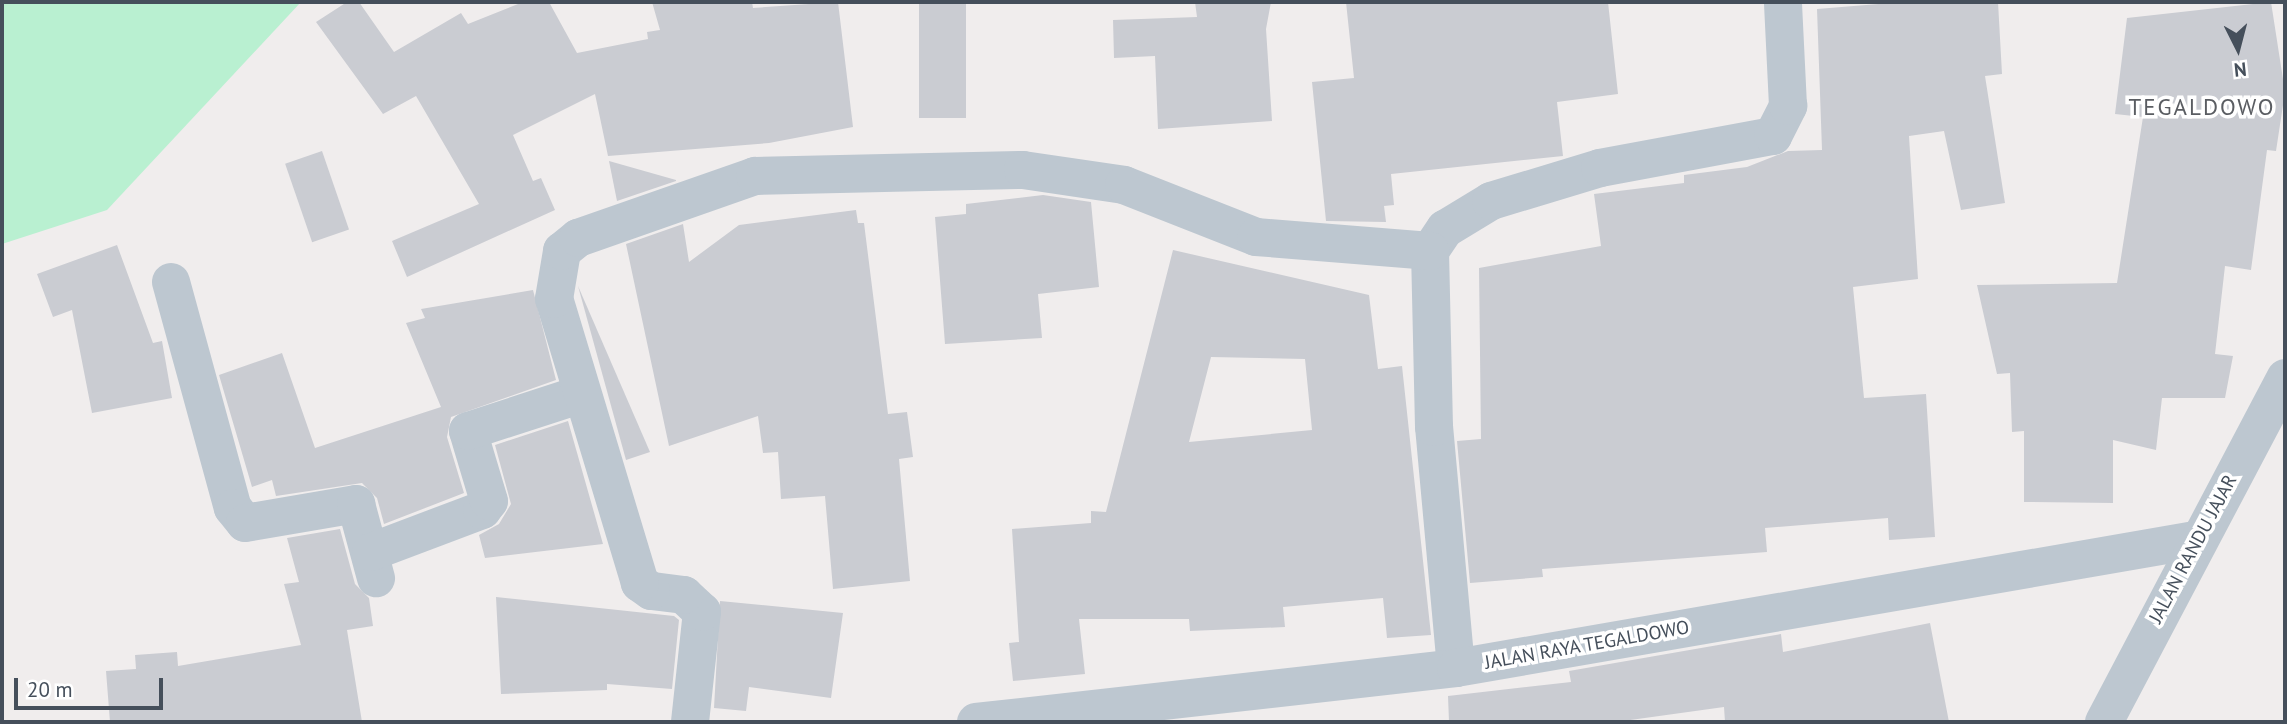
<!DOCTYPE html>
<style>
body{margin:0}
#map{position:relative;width:2287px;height:724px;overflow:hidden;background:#f0eded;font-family:"PT Sans",sans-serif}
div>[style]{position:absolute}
.green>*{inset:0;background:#b9f0d1}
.building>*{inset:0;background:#caccd2;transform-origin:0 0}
.minor>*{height:38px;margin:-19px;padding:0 19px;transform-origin:19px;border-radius:19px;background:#bdc7d0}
span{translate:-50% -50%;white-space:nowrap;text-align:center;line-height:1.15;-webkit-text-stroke:7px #fff;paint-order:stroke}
.street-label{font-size:19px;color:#454f5b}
.quarter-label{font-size:23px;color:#5a5d62;letter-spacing:2px}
.frame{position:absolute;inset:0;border:4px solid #454f5b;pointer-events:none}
.north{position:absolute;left:2203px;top:14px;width:70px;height:70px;-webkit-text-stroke:5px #fff;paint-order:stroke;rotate:174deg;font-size:19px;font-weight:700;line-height:28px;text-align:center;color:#454f5b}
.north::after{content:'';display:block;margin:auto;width:24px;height:32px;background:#454f5b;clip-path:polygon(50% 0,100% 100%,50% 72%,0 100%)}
.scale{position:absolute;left:14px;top:678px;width:149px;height:32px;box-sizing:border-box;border:4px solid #454f5b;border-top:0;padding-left:9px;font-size:21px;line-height:24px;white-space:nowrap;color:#454f5b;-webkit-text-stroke:5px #fff;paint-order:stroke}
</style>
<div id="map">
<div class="green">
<div style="clip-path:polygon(2px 2px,301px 2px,107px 210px,2px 244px)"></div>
</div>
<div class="building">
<div style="clip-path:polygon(347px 2px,359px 2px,394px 52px,461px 13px,468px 24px,523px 2px,549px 2px,577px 53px,648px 39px,647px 32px,660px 30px,652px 2px,752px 2px,753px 8px,838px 2px,853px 127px,769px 143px,608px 156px,595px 94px,513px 135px,533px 181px,541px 178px,555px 210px,407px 277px,392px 241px,479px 204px,416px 96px,383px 114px,316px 22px)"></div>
<div style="left:919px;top:2px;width:47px;height:116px"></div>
<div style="clip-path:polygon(1195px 2px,1271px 2px,1266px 29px,1272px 121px,1158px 129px,1155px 56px,1114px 58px,1113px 20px,1197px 17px)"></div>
<div style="clip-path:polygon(1346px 2px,1608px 2px,1618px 94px,1557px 102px,1563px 156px,1391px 174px,1394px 205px,1384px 206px,1386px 222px,1326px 221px,1312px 82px,1354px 78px)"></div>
<div style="clip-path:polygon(1903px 2px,1998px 2px,2002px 74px,1985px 76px,2005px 203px,1961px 210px,1944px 131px,1909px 136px,1918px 279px,1853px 287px,1864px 398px,1926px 394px,1935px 537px,1889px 540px,1888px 518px,1765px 528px,1767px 552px,1542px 569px,1543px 577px,1470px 583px,1457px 441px,1481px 439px,1479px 268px,1601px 246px,1594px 194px,1684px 183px,1684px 175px,1747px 167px,1788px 151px,1822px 150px,1817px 9px)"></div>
<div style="clip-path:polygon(2271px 2px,2285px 92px,2276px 151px,2267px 150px,2251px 270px,2225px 266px,2215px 354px,2233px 356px,2225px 398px,2162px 398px,2156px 450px,2113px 440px,2113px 503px,2024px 502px,2024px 431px,2012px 432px,2010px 373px,1997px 374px,1977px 285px,2117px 283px,2143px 117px,2115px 114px,2127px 18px)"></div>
<div style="left:322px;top:151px;width:83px;height:39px;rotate:71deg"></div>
<div style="clip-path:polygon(609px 161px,676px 180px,676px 181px,617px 201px)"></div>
<div style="clip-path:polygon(1043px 195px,1091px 202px,1099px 287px,1038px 294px,1042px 338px,945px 344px,935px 217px,966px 214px,966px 204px)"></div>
<div style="clip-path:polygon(856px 210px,858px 223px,864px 223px,888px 414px,907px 412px,913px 457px,899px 459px,910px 581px,833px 589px,825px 496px,781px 499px,778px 452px,763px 453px,758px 416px,669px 446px,626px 244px,683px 224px,689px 262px,739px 225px)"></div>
<div style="clip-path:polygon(117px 245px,153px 343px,162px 341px,172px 398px,92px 413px,72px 310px,53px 317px,37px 274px)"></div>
<div style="clip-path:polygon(evenodd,1173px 250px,1369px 295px,1378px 369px,1402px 366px,1431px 635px,1387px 638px,1383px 598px,1283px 607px,1285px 627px,1190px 631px,1189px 619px,1079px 619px,1085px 674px,1013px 681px,1009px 643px,1019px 642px,1012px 529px,1091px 523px,1091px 511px,1106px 512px,1173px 250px,1211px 357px,1305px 359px,1312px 430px,1189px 442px,1211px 357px)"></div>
<div style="clip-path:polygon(578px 286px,650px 452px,626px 460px)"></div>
<div style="clip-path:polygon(533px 290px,556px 380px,451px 417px,447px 437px,464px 493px,384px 524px,377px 498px,362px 483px,276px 496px,272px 480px,252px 487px,219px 375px,282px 353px,315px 448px,441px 407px,406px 323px,425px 318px,421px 309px)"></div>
<div style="clip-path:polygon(568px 421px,603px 544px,485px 558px,479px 535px,499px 524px,511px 504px,495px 445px)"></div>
<div style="clip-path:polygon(340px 529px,355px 584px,369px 598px,373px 626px,347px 630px,362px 722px,110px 722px,106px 671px,136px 669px,135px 655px,177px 652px,178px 666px,301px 645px,284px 584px,299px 582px,287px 538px)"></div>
<div style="clip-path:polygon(496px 597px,674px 616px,679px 620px,672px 689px,607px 684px,607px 690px,501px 694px)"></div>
<div style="clip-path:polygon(720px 601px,843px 613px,831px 698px,749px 687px,746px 711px,714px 708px)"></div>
<div style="clip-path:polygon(1930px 623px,1949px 722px,1725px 722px,1724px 707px,1616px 722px,1449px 722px,1448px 696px,1571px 682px,1569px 671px,1781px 634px,1783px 652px)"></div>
</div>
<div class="minor">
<div style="left:171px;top:282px;width:234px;rotate:74.7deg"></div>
<div style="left:233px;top:508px;width:19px;rotate:51deg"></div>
<div style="left:245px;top:523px;width:113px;rotate:-9.7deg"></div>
<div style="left:356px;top:504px;width:77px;rotate:74.9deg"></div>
<div style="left:371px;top:552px;width:119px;rotate:-20.7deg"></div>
<div style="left:482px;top:510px;width:11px;rotate:-52deg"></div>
<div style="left:489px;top:501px;width:73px;rotate:-106.7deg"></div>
<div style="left:468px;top:431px;width:117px;rotate:-18deg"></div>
<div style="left:1456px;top:668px;width:242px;rotate:-95.2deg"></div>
<div style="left:1434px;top:427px;width:176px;rotate:-91.3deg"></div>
<div style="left:1430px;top:251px;width:27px;rotate:-56deg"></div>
<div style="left:1445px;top:229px;width:54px;rotate:-31.3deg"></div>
<div style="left:1491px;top:201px;width:114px;rotate:-16.8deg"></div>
<div style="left:1600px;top:168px;width:176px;rotate:-10.5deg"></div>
<div style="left:1773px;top:136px;width:34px;rotate:-63deg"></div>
<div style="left:1788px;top:106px;width:104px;rotate:-92.8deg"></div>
<div style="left:690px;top:722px;width:111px;rotate:-83.8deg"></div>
<div style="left:702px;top:612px;width:25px;rotate:-137deg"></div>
<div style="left:684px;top:595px;width:33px;rotate:-173deg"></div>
<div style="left:651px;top:591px;width:14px;rotate:-144deg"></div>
<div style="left:640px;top:583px;width:297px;rotate:-106.8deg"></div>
<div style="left:554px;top:299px;width:49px;rotate:-80.5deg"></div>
<div style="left:562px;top:251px;width:21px;rotate:-39deg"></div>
<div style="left:578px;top:238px;width:188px;rotate:-19.3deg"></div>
<div style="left:755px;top:176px;width:268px;rotate:-1.3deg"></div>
<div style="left:1023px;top:170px;width:102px;rotate:8.4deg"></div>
<div style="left:1124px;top:185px;width:142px;rotate:21.5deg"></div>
<div style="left:1256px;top:237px;width:175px;rotate:4.6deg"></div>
<div style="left:976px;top:722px;width:483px;rotate:-6.4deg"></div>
<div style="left:1456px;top:668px;width:750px;rotate:-9.83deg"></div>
<div style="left:2104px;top:722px;width:389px;rotate:-62.2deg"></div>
</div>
<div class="street-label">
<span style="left:2193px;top:549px;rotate:-62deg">JALAN RANDU JAJAR</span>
<span style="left:1587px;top:645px;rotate:-10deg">JALAN RAYA TEGALDOWO</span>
</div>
<div class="quarter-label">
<span style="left:2202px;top:107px">TEGALDOWO</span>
</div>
<div class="frame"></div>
<div class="north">N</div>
<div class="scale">20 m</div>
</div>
